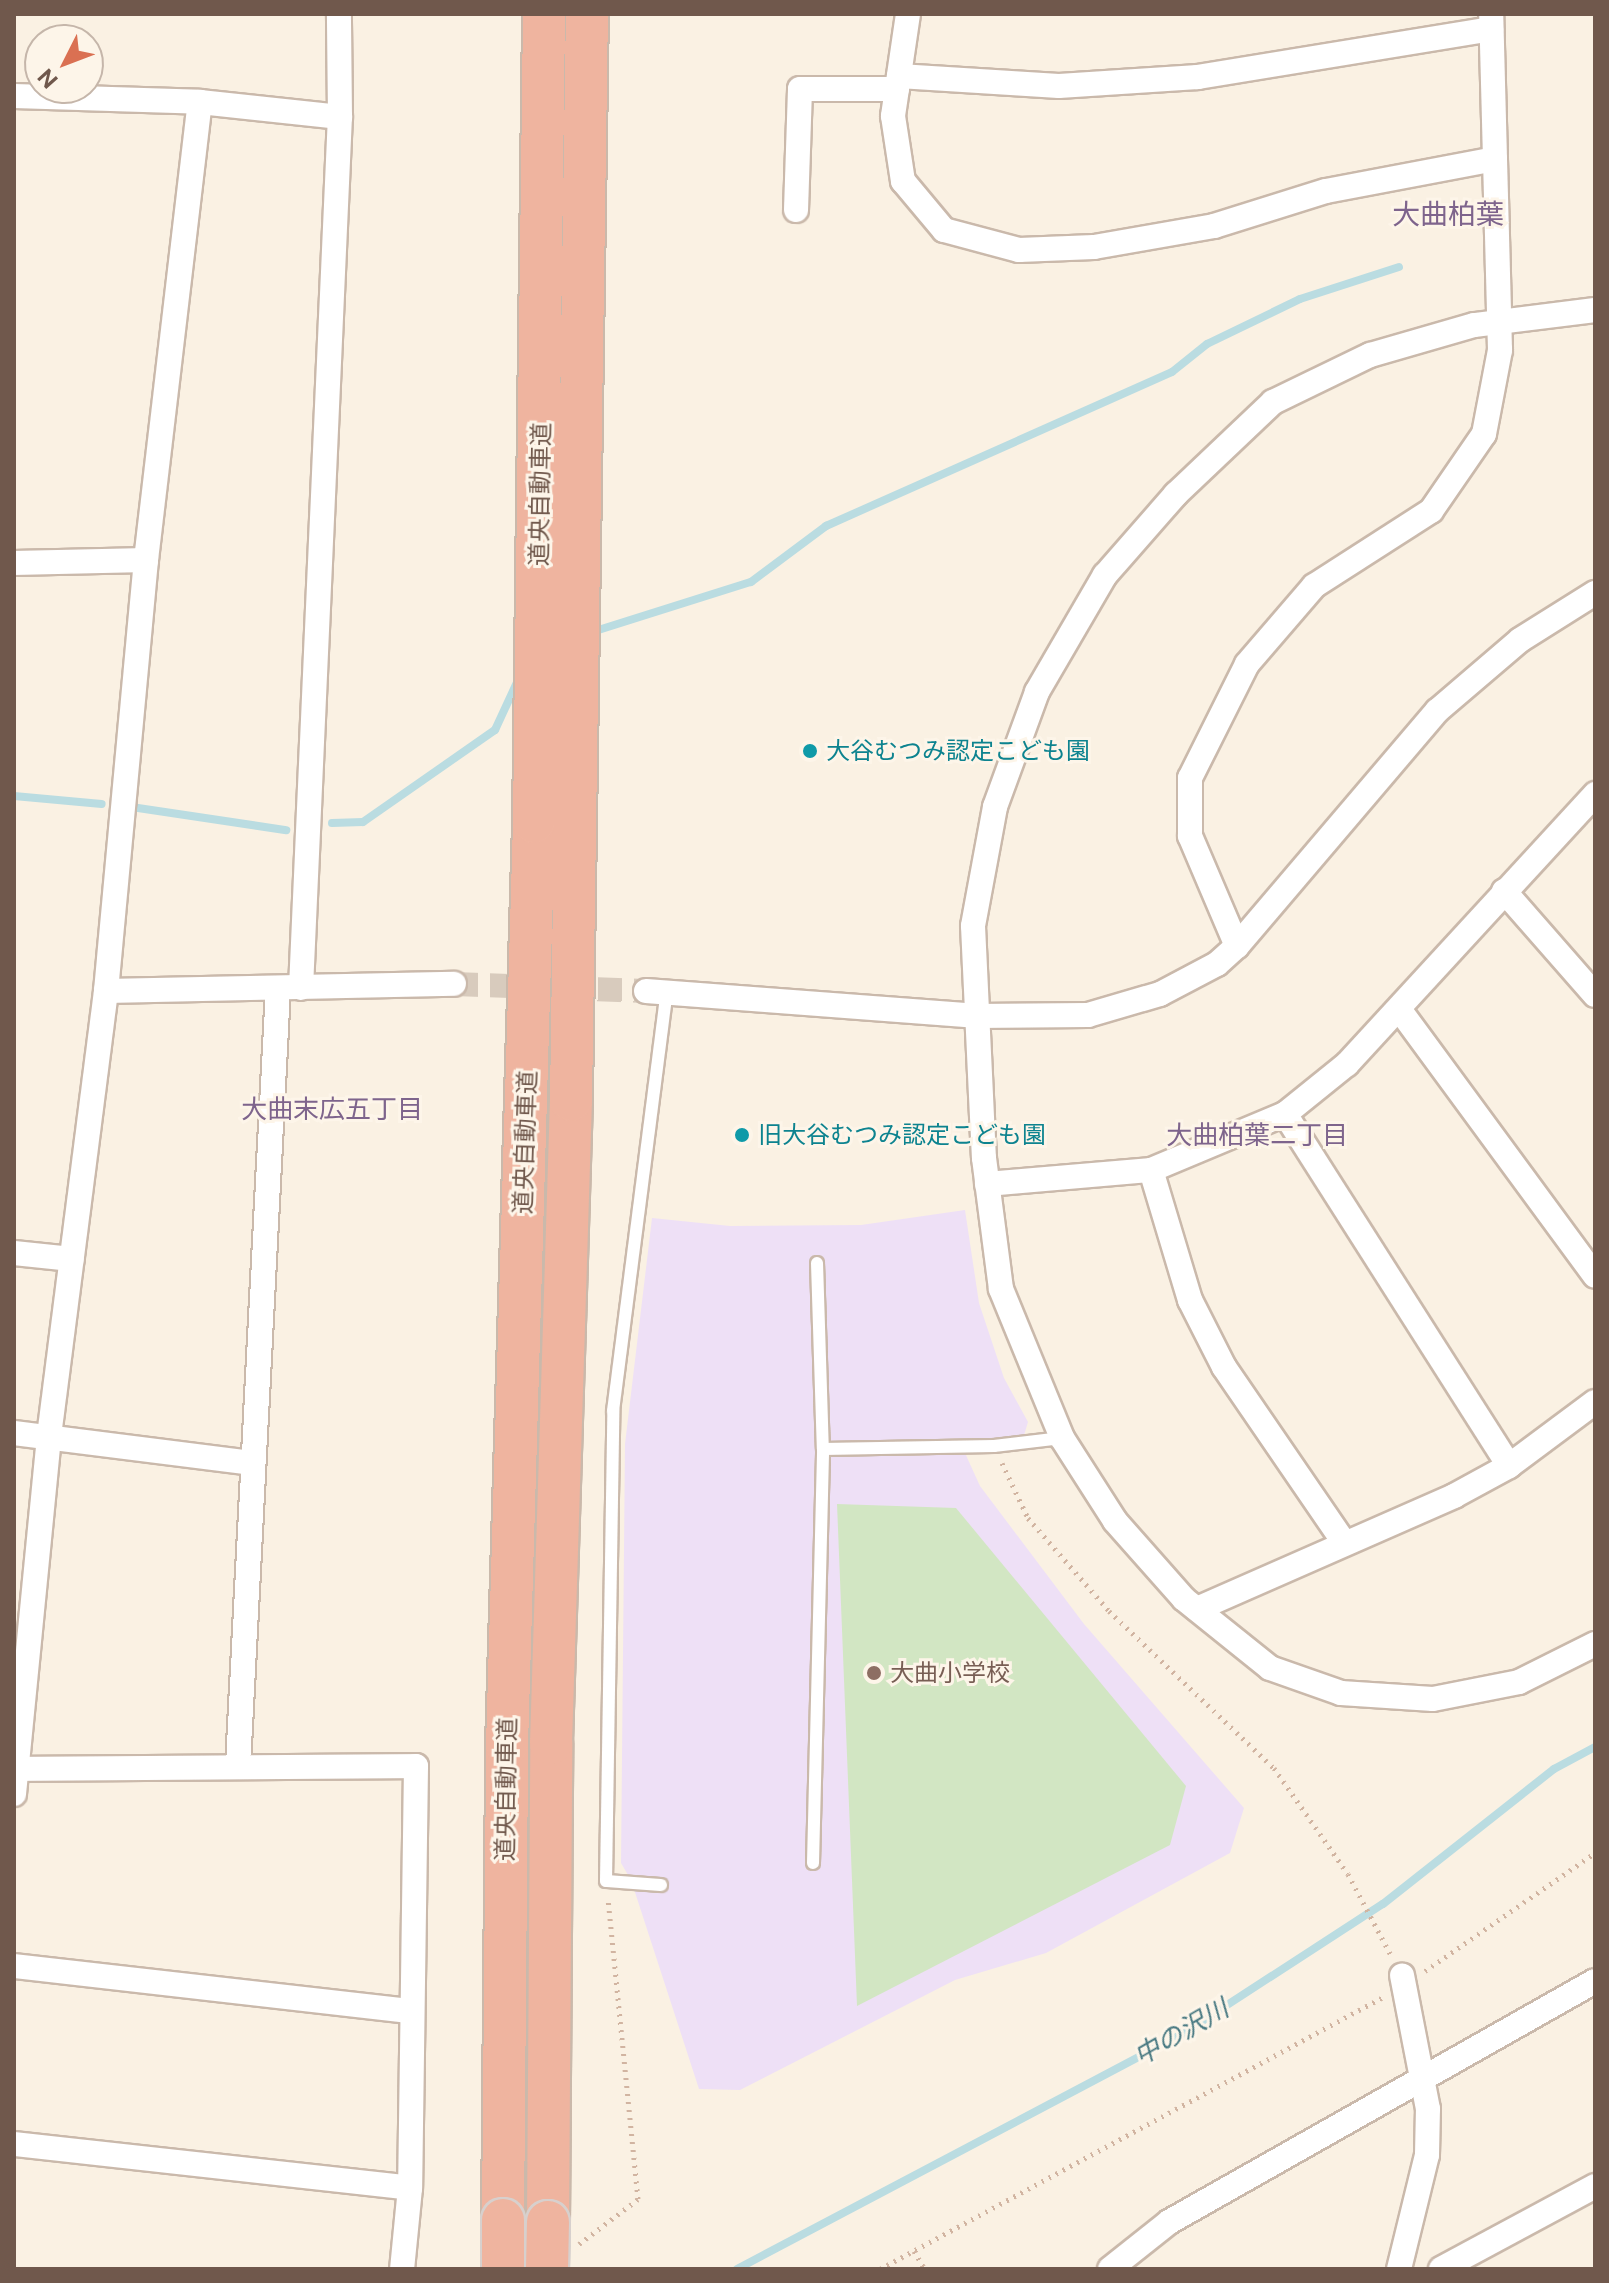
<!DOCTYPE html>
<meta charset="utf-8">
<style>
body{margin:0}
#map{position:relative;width:1609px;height:2283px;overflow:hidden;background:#faf1e3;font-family:"Public Sans","Noto Sans JP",sans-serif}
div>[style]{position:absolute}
.education>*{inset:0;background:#eee0f6}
.green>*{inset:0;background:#d2e6c3}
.stream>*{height:8px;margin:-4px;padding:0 4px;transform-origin:4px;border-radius:4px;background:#badce1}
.minor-tunnel>*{height:24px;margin-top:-12px;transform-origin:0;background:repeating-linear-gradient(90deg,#d8cbbd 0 24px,transparent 0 36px)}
.path>*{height:5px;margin-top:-2.5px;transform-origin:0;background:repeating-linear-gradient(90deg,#d1b4a1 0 2px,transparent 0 8px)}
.roads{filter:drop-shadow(2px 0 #cab9ab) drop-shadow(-2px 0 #cab9ab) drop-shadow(0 2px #cab9ab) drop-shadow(0 -2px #cab9ab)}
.service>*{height:12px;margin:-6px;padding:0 6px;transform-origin:6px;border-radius:6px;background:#fff}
.minor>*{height:24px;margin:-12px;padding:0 12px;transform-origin:12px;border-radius:12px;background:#fff}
.motorway>*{height:42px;margin:-21px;padding:0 21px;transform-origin:21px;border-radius:21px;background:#efb49f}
.bridges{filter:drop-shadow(2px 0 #d7d0cd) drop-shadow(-2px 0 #d7d0cd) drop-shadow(0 2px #d7d0cd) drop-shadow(0 -2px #d7d0cd)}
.motorway-bridge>*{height:42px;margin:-21px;padding:0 21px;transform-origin:21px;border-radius:21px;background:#efb49f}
.dots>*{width:22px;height:22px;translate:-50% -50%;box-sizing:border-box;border:4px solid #fdf5e9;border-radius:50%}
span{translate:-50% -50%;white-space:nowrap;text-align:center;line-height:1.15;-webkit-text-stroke:6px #fdf5e9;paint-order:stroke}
.street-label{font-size:24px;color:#70584c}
.culture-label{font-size:24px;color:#0d838f}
.left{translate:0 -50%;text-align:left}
.education-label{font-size:24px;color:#785e54}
.neighbourhood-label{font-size:26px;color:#7e648c}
.water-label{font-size:26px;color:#477881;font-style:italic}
.quarter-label{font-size:28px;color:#7e648c}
.frame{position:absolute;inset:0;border:16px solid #70584c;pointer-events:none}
.north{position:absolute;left:24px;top:24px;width:80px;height:80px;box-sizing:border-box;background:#fdf5e9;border:2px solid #c5b6aa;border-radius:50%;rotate:228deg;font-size:22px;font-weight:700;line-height:32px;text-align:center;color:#70584c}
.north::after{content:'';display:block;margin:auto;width:28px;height:36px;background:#da7052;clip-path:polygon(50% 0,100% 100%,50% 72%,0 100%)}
</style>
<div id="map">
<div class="education">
<div style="clip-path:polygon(965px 1210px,979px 1303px,1004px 1378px,1028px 1422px,1022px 1442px,960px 1442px,980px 1486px,1084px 1624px,1244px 1808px,1230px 1853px,1046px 1953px,955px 1980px,740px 2090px,699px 2089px,631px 1880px,621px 1863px,625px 1444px,652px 1218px,730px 1226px,861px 1225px)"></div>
</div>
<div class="green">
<div style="clip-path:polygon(837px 1504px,956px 1508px,1186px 1786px,1170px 1845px,857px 2006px)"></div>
</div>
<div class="stream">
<div style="left:592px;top:632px;width:167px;rotate:-17.5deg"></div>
<div style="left:751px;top:582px;width:94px;rotate:-36.7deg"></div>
<div style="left:826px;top:526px;width:379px;rotate:-24deg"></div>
<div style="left:1172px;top:372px;width:45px;rotate:-38.7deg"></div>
<div style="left:1207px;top:344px;width:103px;rotate:-25.8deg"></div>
<div style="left:1300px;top:299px;width:104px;rotate:-17.9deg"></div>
<div style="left:14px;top:796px;width:88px;rotate:5.2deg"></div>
<div style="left:138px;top:808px;width:150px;rotate:8.5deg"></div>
<div style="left:332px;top:823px;width:31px;rotate:-2deg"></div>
<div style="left:363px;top:822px;width:161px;rotate:-34.9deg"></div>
<div style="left:495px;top:730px;width:57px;rotate:-65.2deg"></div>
<div style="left:737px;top:2269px;width:505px;rotate:-27.83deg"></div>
<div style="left:1184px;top:2033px;width:237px;rotate:-33deg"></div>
<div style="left:1383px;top:1904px;width:218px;rotate:-38.3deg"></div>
<div style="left:1554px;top:1769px;width:47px;rotate:-28.2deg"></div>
</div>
<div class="minor-tunnel">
<div style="left:454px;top:984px;width:192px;rotate:2.1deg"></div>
</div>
<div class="path">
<div style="left:1002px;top:1463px;width:61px;rotate:64.7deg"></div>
<div style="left:1028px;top:1518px;width:123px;rotate:48.9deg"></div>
<div style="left:1109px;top:1611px;width:228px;rotate:43.6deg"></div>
<div style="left:1274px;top:1768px;width:129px;rotate:55.1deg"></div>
<div style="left:1348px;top:1874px;width:94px;rotate:62.1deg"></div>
<div style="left:1425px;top:1971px;width:207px;rotate:-34.8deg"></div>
<div style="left:579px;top:2244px;width:74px;rotate:-37.3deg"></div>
<div style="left:638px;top:2199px;width:303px;rotate:-95.7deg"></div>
<div style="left:914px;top:2251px;width:21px;rotate:59deg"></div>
<div style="left:880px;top:2269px;width:572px;rotate:-28.4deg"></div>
</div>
<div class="roads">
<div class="service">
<div style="left:817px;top:1263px;width:186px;rotate:88.2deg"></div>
<div style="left:813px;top:1863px;width:414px;rotate:-88.6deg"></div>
<div style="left:823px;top:1449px;width:171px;rotate:-1deg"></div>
<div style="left:994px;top:1446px;width:68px;rotate:-6.7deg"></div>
<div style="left:661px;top:1885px;width:55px;rotate:-175.8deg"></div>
<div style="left:606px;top:1881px;width:470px;rotate:-89.1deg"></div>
<div style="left:613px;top:1411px;width:422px;rotate:-82.7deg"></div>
</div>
<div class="minor">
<div style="left:908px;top:14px;width:103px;rotate:98.4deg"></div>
<div style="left:893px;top:116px;width:66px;rotate:81.3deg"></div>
<div style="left:903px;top:181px;width:64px;rotate:50.1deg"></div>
<div style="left:944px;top:230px;width:78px;rotate:14.9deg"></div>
<div style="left:1019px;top:250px;width:75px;rotate:-2.3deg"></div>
<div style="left:1094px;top:247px;width:122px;rotate:-9.9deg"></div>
<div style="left:1214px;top:226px;width:117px;rotate:-17.4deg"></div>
<div style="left:1326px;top:191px;width:172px;rotate:-10.7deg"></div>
<div style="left:899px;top:76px;width:160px;rotate:3.6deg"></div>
<div style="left:1059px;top:86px;width:139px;rotate:-3.7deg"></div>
<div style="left:1198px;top:77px;width:297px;rotate:-9.3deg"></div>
<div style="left:14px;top:96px;width:186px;rotate:1.8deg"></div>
<div style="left:200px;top:102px;width:141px;rotate:6.1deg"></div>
<div style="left:796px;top:210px;width:121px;rotate:-88.1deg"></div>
<div style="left:800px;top:89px;width:97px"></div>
<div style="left:1595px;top:310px;width:122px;rotate:172.9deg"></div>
<div style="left:1474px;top:325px;width:108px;rotate:163.9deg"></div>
<div style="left:1370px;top:355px;width:108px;rotate:154.1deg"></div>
<div style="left:1273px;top:402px;width:134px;rotate:136.5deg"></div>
<div style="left:1176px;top:494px;width:108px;rotate:131.2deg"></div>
<div style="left:1105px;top:575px;width:135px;rotate:120.2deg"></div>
<div style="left:1037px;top:692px;width:122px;rotate:110.1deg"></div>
<div style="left:995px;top:807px;width:121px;rotate:100.5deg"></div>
<div style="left:973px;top:926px;width:232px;rotate:87.3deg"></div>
<div style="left:984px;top:1158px;width:132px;rotate:82.6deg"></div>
<div style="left:1001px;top:1289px;width:161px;rotate:67.7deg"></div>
<div style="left:1062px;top:1438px;width:98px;rotate:57.4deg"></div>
<div style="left:1115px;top:1521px;width:104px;rotate:48.5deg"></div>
<div style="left:1184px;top:1599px;width:110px;rotate:38.7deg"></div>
<div style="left:1270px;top:1668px;width:75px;rotate:19.4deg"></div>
<div style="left:1341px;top:1693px;width:92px;rotate:3.7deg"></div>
<div style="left:1433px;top:1699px;width:88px;rotate:-11.2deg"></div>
<div style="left:1519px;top:1682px;width:85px;rotate:-26.6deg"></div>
<div style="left:14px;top:563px;width:132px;rotate:-1.3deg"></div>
<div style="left:1504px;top:891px;width:138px;rotate:48.8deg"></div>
<div style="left:1237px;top:946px;width:120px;rotate:-113.1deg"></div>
<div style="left:1190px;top:836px;width:58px;rotate:-90deg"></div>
<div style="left:1190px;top:778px;width:127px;rotate:-63.4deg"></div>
<div style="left:1247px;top:664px;width:103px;rotate:-49.3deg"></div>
<div style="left:1314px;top:586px;width:139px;rotate:-32.7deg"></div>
<div style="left:1431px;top:511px;width:93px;rotate:-55.5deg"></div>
<div style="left:1484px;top:434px;width:86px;rotate:-79.2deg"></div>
<div style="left:1500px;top:350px;width:336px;rotate:-91.5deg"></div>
<div style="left:301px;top:988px;width:872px;rotate:-87.44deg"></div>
<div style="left:340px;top:117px;width:103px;rotate:-90.6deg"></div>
<div style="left:106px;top:991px;width:348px;rotate:-1.2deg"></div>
<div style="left:646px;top:991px;width:330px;rotate:4.3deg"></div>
<div style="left:975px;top:1016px;width:113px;rotate:-0.5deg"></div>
<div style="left:1088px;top:1015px;width:75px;rotate:-16.3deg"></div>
<div style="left:1160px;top:994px;width:64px;rotate:-27.8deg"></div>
<div style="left:1217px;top:964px;width:27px;rotate:-42deg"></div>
<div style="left:1237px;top:946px;width:309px;rotate:-49.6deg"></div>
<div style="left:1437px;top:711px;width:109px;rotate:-40.5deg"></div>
<div style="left:1520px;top:640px;width:89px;rotate:-32.1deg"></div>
<div style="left:1399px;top:1009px;width:331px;rotate:53.7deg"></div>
<div style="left:1285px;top:1114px;width:417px;rotate:57.5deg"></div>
<div style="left:1151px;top:1170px;width:136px;rotate:73.3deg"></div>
<div style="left:1190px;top:1300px;width:75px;rotate:63.1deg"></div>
<div style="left:1224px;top:1367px;width:212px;rotate:55.6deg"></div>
<div style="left:987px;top:1184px;width:165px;rotate:-4.9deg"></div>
<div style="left:1151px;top:1170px;width:145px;rotate:-22.7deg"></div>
<div style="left:1285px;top:1114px;width:80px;rotate:-38.9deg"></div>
<div style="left:1347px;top:1064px;width:367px;rotate:-47.4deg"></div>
<div style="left:14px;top:1253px;width:58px;rotate:5.9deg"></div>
<div style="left:14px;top:1433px;width:241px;rotate:7.2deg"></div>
<div style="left:1197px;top:1609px;width:281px;rotate:-23.7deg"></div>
<div style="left:1454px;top:1496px;width:63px;rotate:-28.6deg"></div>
<div style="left:1509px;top:1466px;width:107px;rotate:-36.7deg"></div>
<div style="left:238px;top:1765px;width:778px;rotate:-87.05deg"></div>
<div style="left:16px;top:1769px;width:400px;rotate:-0.4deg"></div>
<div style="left:416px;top:1766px;width:422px;rotate:90.8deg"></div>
<div style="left:410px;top:2188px;width:81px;rotate:95.6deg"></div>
<div style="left:14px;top:1794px;width:360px;rotate:-84.4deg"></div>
<div style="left:49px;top:1436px;width:449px;rotate:-82.7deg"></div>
<div style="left:106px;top:991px;width:433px;rotate:-84.7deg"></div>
<div style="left:146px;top:560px;width:461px;rotate:-83.3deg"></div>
<div style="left:14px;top:1966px;width:399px;rotate:6.5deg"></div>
<div style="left:14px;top:2144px;width:398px;rotate:6.3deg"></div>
<div style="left:1110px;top:2269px;width:75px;rotate:-38.5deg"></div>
<div style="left:1169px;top:2222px;width:489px;rotate:-29.5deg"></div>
<div style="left:1399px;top:2269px;width:117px;rotate:-76.2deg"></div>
<div style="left:1427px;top:2155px;width:46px;rotate:-88.8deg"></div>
<div style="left:1428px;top:2109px;width:136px;rotate:-101deg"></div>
<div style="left:1441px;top:2269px;width:175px;rotate:-28.3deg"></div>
</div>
<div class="motorway">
<div style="left:503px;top:2220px;width:475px;rotate:-89.5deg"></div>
<div style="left:507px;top:1745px;width:923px;rotate:-88.32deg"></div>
<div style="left:534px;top:822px;width:808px;rotate:-89.29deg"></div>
<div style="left:548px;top:2222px;width:479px;rotate:-89.6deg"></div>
<div style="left:551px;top:1743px;width:643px;rotate:-88.22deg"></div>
<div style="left:571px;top:1100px;width:1086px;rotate:-89.16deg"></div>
</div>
</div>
<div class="bridges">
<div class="motorway-bridge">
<div style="left:503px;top:2269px;width:49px;rotate:-90deg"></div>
<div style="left:547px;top:2269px;width:47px;rotate:-88.8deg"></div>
</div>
</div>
<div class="dots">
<div style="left:810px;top:751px;background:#0f9aa8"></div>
<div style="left:742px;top:1135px;background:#0f9aa8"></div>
<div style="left:874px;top:1673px;background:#8d6e63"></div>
</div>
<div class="street-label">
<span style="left:540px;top:494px;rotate:-89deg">道央自動車道</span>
<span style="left:525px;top:1142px;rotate:-88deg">道央自動車道</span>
<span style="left:506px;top:1789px;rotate:-89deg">道央自動車道</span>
</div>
<div class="culture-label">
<span class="left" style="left:826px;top:751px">大谷むつみ認定こども園</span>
<span class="left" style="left:758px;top:1135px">旧大谷むつみ認定こども園</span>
</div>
<div class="education-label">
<span class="left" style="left:890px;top:1673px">大曲小学校</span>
</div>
<div class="neighbourhood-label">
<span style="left:332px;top:1109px">大曲末広五丁目</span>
<span style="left:1257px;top:1135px">大曲柏葉二丁目</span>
</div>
<div class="water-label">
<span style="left:1181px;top:2032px;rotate:-30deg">中の沢川</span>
</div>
<div class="quarter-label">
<span style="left:1448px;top:214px">大曲柏葉</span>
</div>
<div class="frame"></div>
<div class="north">N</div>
</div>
